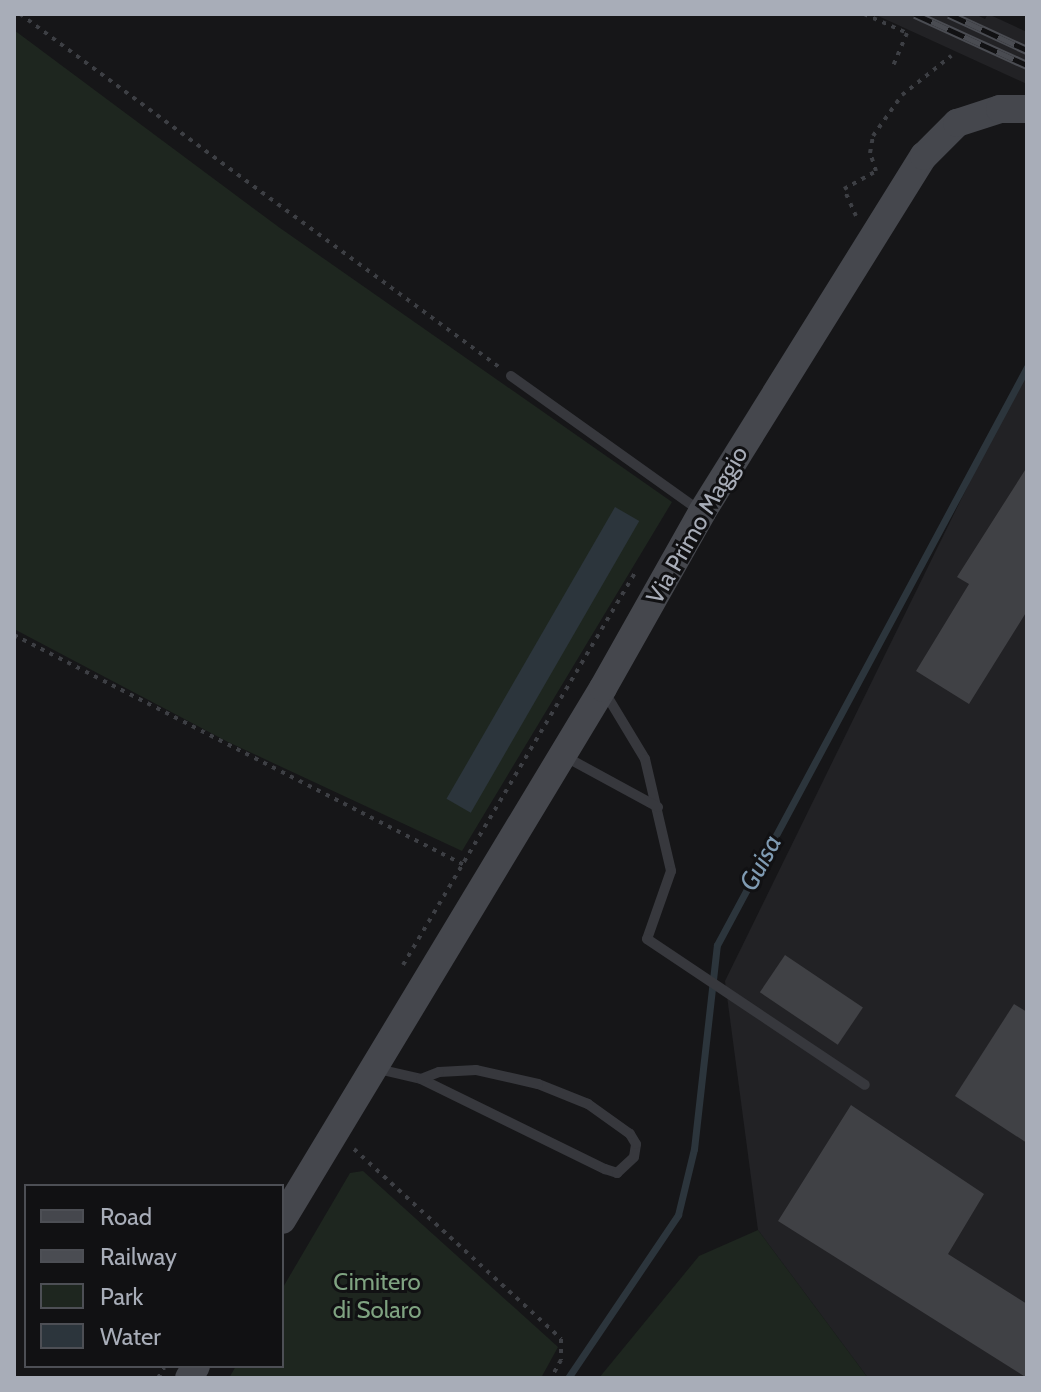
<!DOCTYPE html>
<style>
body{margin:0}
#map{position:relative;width:1041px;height:1392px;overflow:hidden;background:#161618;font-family:Cabin,sans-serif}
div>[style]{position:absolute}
.built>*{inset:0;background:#222225}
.green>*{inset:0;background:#1e261f}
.water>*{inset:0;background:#2c353c;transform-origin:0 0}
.stream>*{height:7px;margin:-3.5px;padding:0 3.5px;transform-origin:3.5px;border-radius:3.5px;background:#2c353c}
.building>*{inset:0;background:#404145;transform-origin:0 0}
.path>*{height:4px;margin-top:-2px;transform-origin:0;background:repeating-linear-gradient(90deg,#3d3f44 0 4px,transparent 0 10px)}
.lane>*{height:10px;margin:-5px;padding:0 5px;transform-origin:5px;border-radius:5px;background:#37383d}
.secondary>*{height:28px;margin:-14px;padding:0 14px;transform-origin:14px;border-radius:14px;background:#45474d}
.rail>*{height:9px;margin-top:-4.5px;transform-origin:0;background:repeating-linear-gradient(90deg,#111113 0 18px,#4a4c52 0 36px);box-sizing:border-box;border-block:2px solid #4a4c52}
span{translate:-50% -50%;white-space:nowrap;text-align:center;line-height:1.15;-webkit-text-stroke:6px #111113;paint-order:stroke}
.street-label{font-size:24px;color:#a8adb8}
.park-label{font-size:24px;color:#7fa381}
.water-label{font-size:26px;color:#7f9bb3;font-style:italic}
.frame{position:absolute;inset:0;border:16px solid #a8adb8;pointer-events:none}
.legend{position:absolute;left:24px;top:1184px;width:260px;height:184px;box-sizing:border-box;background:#111113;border:2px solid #4d4f55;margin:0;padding:10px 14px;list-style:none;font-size:24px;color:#a8adb8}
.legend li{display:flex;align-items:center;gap:16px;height:40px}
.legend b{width:40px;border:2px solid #4d4f55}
</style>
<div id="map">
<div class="built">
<div style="clip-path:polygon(874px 14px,975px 14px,985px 19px,988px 14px,1027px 32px,1027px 84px)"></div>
<div style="clip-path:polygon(1027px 365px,1027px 1378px,868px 1378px,758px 1230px,725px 981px)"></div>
</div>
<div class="green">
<div style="clip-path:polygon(14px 30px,280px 228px,672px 502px,462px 851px,228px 742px,14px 629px)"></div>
<div style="clip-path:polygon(363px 1171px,558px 1347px,541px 1378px,229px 1378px,236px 1366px,282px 1366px,282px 1289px,350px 1173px)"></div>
<div style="clip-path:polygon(758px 1230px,868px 1378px,599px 1378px,699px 1256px)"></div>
</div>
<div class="water">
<div style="left:615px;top:507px;width:28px;height:337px;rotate:30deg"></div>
</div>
<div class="stream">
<div style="left:568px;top:1378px;width:197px;rotate:-56deg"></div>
<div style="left:678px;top:1215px;width:68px;rotate:-76.4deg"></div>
<div style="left:694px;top:1149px;width:205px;rotate:-83.6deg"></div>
<div style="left:717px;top:945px;width:656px;rotate:-61.79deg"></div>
</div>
<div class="building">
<div style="clip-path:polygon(1027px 467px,1027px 611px,969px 704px,916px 671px,969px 584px,957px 577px)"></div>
<div style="left:785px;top:955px;width:94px;height:45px;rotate:34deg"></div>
<div style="clip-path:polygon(1014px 1004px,1027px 1012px,1027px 1143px,955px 1096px)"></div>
<div style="clip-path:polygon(851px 1105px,984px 1194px,948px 1254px,1027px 1304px,1027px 1378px,778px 1221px)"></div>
</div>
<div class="path">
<div style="left:20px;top:14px;width:595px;rotate:36.39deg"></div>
<div style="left:864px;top:14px;width:47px;rotate:23.8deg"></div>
<div style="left:907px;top:33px;width:38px;rotate:113deg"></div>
<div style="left:856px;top:216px;width:30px;rotate:-114deg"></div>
<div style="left:844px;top:189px;width:37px;rotate:-29deg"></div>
<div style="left:876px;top:171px;width:19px;rotate:-108deg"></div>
<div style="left:870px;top:153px;width:17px;rotate:-80deg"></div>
<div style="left:873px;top:136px;width:50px;rotate:-54.7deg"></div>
<div style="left:902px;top:95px;width:63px;rotate:-38.5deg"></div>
<div style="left:14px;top:635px;width:505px;rotate:27.07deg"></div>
<div style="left:403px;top:965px;width:459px;rotate:-59.4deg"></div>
<div style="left:354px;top:1149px;width:281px;rotate:42.5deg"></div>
<div style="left:561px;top:1339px;width:21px;rotate:90deg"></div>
<div style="left:561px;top:1360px;width:21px;rotate:119deg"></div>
<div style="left:158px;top:1378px;width:12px;rotate:-59deg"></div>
</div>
<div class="lane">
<div style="left:511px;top:376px;width:232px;rotate:35.5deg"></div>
<div style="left:604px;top:691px;width:79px;rotate:58.9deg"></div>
<div style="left:645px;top:759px;width:115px;rotate:76.9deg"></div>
<div style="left:671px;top:871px;width:72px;rotate:109.4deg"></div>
<div style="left:647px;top:939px;width:262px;rotate:33.8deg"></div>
<div style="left:564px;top:756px;width:107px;rotate:28.5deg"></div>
<div style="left:378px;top:1069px;width:44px;rotate:13.1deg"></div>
<div style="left:421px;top:1079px;width:205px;rotate:26.1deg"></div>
<div style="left:605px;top:1169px;width:13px;rotate:18deg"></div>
<div style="left:617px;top:1173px;width:23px;rotate:-43deg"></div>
<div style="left:634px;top:1157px;width:13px;rotate:-81deg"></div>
<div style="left:636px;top:1144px;width:12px;rotate:-121deg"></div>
<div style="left:630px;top:1134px;width:52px;rotate:-144.5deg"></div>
<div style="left:588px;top:1104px;width:54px;rotate:-158.2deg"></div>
<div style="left:538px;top:1084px;width:64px;rotate:-167.3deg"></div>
<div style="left:476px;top:1070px;width:37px;rotate:177deg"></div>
<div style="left:439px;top:1072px;width:19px;rotate:159deg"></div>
</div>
<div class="secondary">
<div style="left:282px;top:1220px;width:621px;rotate:-58.89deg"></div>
<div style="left:603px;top:688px;width:202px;rotate:-60.6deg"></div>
<div style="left:702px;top:512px;width:420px;rotate:-58.1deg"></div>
<div style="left:924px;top:156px;width:47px;rotate:-45deg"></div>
<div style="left:957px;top:123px;width:45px;rotate:-18deg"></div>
<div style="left:1000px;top:109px;width:27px"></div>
<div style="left:189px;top:1378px;width:14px;rotate:-60deg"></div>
</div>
<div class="rail">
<div style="left:915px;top:14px;width:123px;rotate:24.5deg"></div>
<div style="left:949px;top:14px;width:86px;rotate:24.8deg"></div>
</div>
<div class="street-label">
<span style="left:697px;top:525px;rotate:-60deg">Via Primo Maggio</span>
</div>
<div class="park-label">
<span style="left:377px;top:1296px">Cimitero<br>di Solaro</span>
</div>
<div class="water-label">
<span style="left:761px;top:863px;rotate:-62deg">Guisa</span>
</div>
<div class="frame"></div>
<ul class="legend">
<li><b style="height:10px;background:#45474d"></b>Road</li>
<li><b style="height:10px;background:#4a4c52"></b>Railway</li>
<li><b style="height:22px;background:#1e261f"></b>Park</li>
<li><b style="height:22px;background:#2c353c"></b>Water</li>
</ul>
</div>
